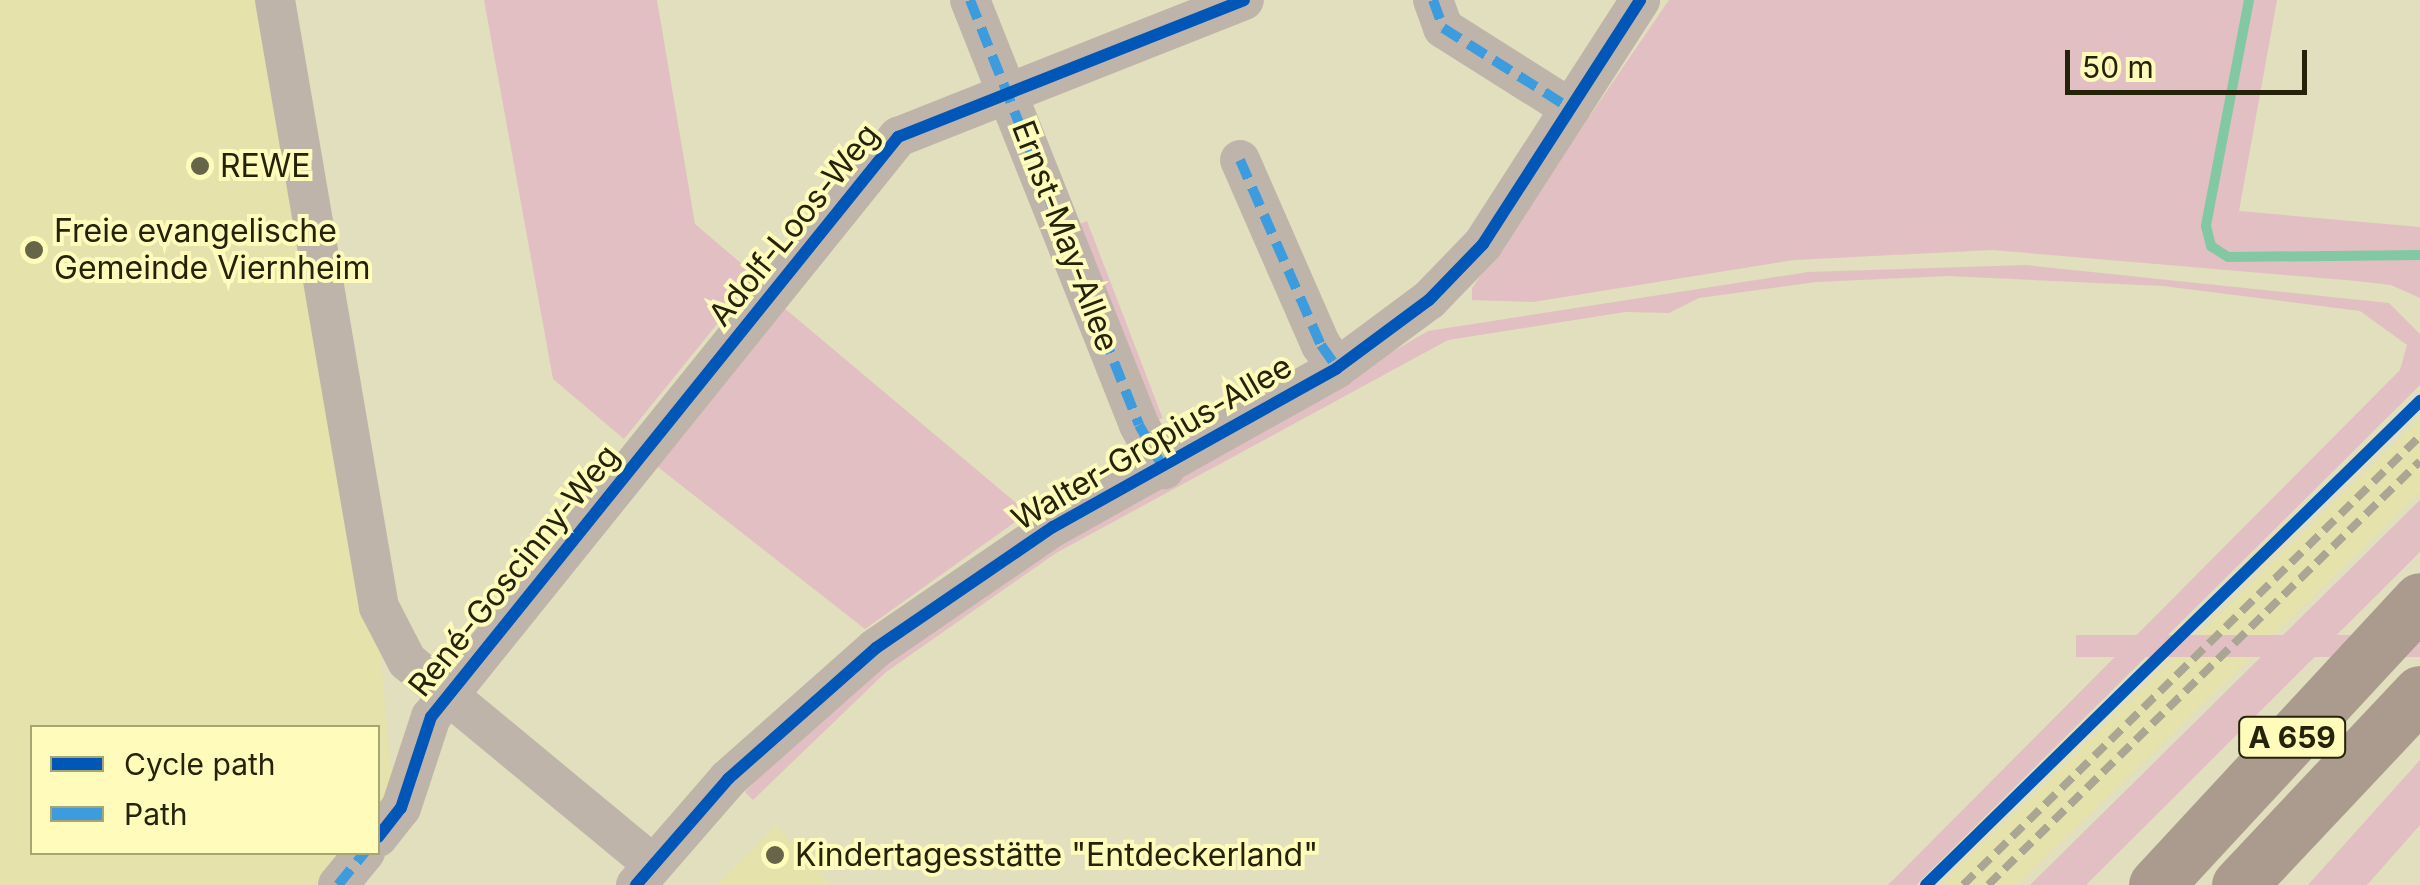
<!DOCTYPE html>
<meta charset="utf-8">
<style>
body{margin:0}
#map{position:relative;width:2420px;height:885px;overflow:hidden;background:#e1dfbd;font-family:Inter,sans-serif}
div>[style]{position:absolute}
.built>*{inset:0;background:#e5e2ab}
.green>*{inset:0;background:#e2bfc2;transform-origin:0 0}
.stream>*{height:10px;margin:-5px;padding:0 5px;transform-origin:5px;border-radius:5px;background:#82c9a3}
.minor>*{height:40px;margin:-20px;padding:0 20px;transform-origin:20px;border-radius:20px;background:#bfb4aa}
.highway>*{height:55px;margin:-27.5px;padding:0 27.5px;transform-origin:27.5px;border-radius:27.5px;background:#ab9b8e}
.rail>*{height:8px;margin-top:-4px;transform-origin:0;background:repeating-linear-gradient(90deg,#aba694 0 15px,transparent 0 23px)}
.quiet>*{height:10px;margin-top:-5px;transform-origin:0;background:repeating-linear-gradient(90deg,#3c9cdd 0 20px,transparent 0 30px)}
.cycleway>*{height:12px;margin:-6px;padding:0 6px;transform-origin:6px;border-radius:6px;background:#0057b8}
.dots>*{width:28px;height:28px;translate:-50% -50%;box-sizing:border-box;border:5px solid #fefbbb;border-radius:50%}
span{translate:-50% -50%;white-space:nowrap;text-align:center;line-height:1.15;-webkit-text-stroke:8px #fefbbb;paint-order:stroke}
.shield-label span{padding:2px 8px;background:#fefbbb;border:2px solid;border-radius:8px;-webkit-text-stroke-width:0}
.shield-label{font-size:30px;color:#242309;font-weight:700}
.poi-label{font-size:32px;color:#242309}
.left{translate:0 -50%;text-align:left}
.street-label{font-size:32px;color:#242309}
.legend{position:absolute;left:30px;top:725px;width:350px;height:130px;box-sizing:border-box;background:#fefbbb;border:2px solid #a7a574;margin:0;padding:12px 18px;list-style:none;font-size:30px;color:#242309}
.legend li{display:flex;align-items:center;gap:20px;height:50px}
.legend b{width:50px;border:2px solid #a7a574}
.scale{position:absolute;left:2065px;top:50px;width:242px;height:45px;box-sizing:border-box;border:5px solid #242309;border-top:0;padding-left:12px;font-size:30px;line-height:35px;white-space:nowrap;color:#242309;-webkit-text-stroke:8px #fefbbb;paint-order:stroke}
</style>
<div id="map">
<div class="built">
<div style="clip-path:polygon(0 0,271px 0,380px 649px,394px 804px,378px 824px,378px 728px,32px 728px,32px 852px,355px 853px,329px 885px,0 885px)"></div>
<div style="clip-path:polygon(2420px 419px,2420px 492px,2017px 885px,1940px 885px)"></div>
<div style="clip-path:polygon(776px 825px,832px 885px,717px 885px)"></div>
</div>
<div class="green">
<div style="clip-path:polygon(484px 0,657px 0,695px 224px,756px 276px,624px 439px,553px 379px)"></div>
<div style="clip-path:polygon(1669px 0,2277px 0,2239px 211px,2420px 227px,2420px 298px,2391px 285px,2357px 281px,1992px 250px,1794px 260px,1533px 302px,1472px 300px,1472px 288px)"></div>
<div style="left:1087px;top:221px;width:211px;height:13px;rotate:69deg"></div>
<div style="clip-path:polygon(2026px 265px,2389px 303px,2420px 334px,2420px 385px,1916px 885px,1888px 885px,2400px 370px,2407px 345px,2360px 311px,2163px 286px,1948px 276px,1816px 282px,1699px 298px,1669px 313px,1625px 312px,1448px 340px,1056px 553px,886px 672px,753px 800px,745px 792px,820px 715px,964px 602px,1428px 331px,1808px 272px)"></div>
<div style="clip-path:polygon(783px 307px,1028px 513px,865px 629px,654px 464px)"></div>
<div style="clip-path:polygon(2420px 500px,2420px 552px,2086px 885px,2030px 885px)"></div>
<div style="left:2420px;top:635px;width:22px;height:344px;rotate:90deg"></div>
<div style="clip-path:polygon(2420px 760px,2420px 825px,2367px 885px,2308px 885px)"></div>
</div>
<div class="stream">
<div style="left:2249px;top:0;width:230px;rotate:100.8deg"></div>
<div style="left:2206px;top:226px;width:21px;rotate:76deg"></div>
<div style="left:2211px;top:246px;width:20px;rotate:33deg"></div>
<div style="left:2228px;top:257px;width:192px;rotate:-0.6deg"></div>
</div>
<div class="minor">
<div style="left:275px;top:0;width:616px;rotate:80.28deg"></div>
<div style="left:379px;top:607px;width:61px;rotate:62.6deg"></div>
<div style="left:407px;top:661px;width:318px;rotate:39.6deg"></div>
<div style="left:970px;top:0;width:457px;rotate:68.3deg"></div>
<div style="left:1139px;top:425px;width:51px;rotate:60.4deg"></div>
<div style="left:1433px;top:0;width:30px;rotate:70deg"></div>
<div style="left:1443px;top:28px;width:151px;rotate:32.3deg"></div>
<div style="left:1240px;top:160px;width:202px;rotate:66.4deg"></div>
<div style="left:1321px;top:345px;width:28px;rotate:55deg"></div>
<div style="left:378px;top:837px;width:37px;rotate:-52deg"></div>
<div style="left:401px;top:808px;width:96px;rotate:-71.8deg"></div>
<div style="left:431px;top:717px;width:745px;rotate:-51.16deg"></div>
<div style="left:898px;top:137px;width:372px;rotate:-21.6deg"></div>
<div style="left:338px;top:885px;width:43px;rotate:-50.7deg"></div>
<div style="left:636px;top:885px;width:140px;rotate:-49deg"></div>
<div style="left:728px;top:779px;width:198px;rotate:-41.5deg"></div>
<div style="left:876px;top:648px;width:214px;rotate:-34.4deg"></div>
<div style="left:1053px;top:527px;width:325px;rotate:-29.2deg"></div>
<div style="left:1337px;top:368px;width:114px;rotate:-36.5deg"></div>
<div style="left:1429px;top:300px;width:78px;rotate:-46deg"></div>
<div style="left:1483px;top:244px;width:290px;rotate:-57.2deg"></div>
</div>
<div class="highway">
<div style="left:2156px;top:885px;width:388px;rotate:-47.2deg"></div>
<div style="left:2239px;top:885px;width:264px;rotate:-46.7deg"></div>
</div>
<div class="rail">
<div style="left:1963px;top:885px;width:641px;rotate:-44.49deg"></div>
<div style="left:1988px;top:885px;width:605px;rotate:-44.46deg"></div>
</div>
<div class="quiet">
<div style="left:970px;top:0;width:457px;rotate:68.3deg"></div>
<div style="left:1139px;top:425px;width:51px;rotate:60.4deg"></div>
<div style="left:1433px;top:0;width:30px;rotate:70deg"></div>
<div style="left:1443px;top:28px;width:151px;rotate:32.3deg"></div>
<div style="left:1240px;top:160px;width:202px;rotate:66.4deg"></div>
<div style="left:1321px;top:345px;width:28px;rotate:55deg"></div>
<div style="left:338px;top:885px;width:43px;rotate:-50.7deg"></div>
</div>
<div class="cycleway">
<div style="left:378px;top:837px;width:37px;rotate:-52deg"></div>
<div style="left:401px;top:808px;width:96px;rotate:-71.8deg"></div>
<div style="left:431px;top:717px;width:745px;rotate:-51.16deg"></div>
<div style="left:898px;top:137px;width:372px;rotate:-21.6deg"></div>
<div style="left:636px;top:885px;width:140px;rotate:-49deg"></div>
<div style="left:728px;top:779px;width:198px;rotate:-41.5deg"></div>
<div style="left:876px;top:648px;width:214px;rotate:-34.4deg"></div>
<div style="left:1053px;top:527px;width:325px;rotate:-29.2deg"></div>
<div style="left:1337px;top:368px;width:114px;rotate:-36.5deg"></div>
<div style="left:1429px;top:300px;width:78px;rotate:-46deg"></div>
<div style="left:1483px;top:244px;width:290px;rotate:-57.2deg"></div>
<div style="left:1926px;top:885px;width:692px;rotate:-44.41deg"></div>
</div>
<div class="dots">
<div style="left:200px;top:166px;background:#666548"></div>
<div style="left:34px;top:250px;background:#666548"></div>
<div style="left:775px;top:855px;background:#666548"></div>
</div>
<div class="shield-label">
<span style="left:2292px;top:737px">A 659</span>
</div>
<div class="poi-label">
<span class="left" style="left:220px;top:166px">REWE</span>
<span class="left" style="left:54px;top:250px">Freie evangelische<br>Gemeinde Viernheim</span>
<span class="left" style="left:795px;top:855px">Kindertagesstätte "Entdeckerland"</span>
</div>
<div class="street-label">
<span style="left:794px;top:225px;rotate:-51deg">Adolf-Loos-Weg</span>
<span style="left:1065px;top:236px;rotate:69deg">Ernst-May-Allee</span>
<span style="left:1152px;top:443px;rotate:-30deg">Walter-Gropius-Allee</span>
<span style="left:514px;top:571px;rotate:-51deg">René-Goscinny-Weg</span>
</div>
<ul class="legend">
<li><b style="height:12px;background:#0057b8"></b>Cycle path</li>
<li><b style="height:12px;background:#3c9cdd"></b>Path</li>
</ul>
<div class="scale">50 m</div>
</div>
